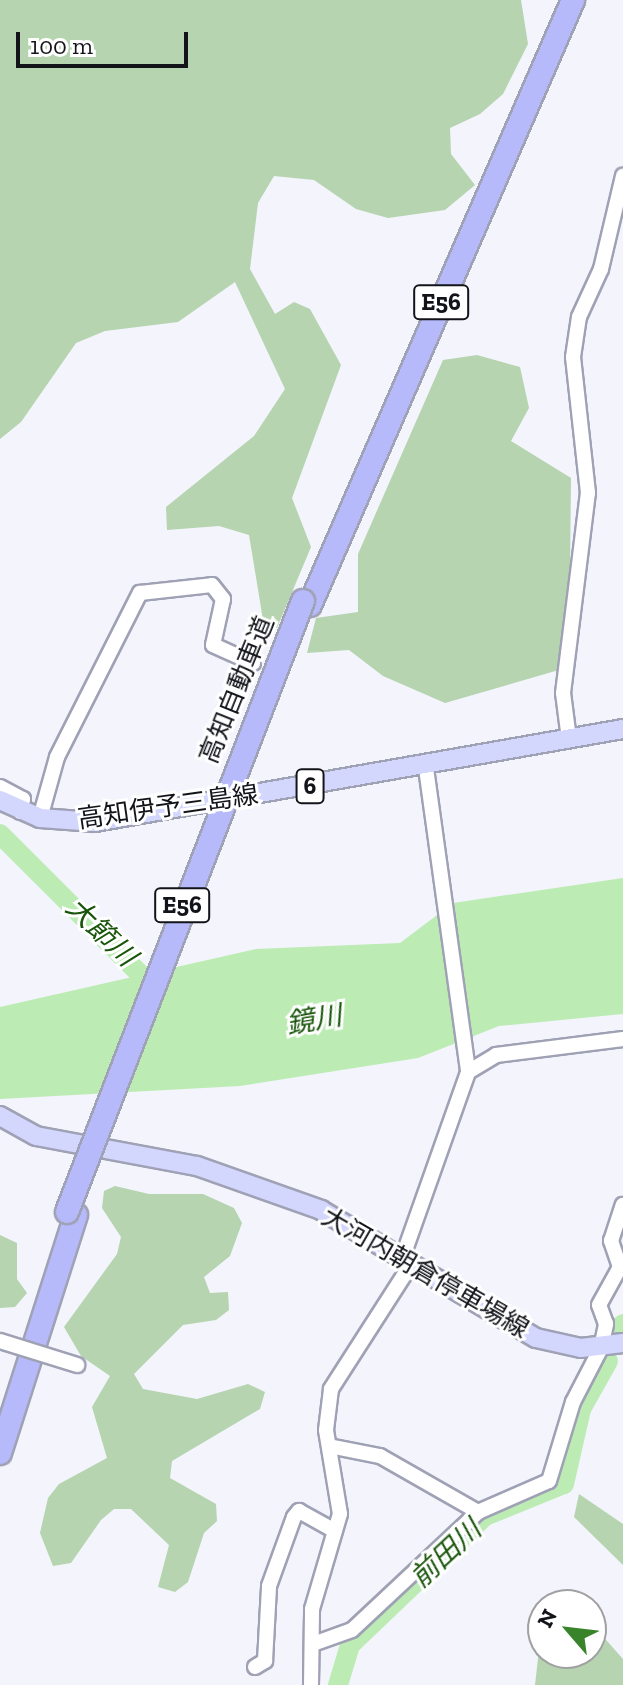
<!DOCTYPE html>
<meta charset="utf-8">
<style>
body{margin:0}
#map{position:relative;width:623px;height:1685px;overflow:hidden;background:#f3f4fc;font-family:"Zilla Slab","Noto Sans JP",serif}
div>[style]{position:absolute}
.green>*{inset:0;background:#b5d4af}
.water>*{inset:0;background:#bcecb3}
.river>*{height:20px;margin:-10px;padding:0 10px;transform-origin:10px;border-radius:10px;background:#bcecb3}
.roads{filter:drop-shadow(2px 0 #9fa1b4) drop-shadow(-2px 0 #9fa1b4) drop-shadow(0 2px #9fa1b4) drop-shadow(0 -2px #9fa1b4)}
.minor>*{height:14px;margin:-7px;padding:0 7px;transform-origin:7px;border-radius:7px;background:#fff}
.major>*{height:18px;margin:-9px;padding:0 9px;transform-origin:9px;border-radius:9px;background:#d3d6fd}
.highway>*{height:22px;margin:-11px;padding:0 11px;transform-origin:11px;border-radius:11px;background:#b6bafb}
.bridges{filter:drop-shadow(2px 0 #9fa1b4) drop-shadow(-2px 0 #9fa1b4) drop-shadow(0 2px #9fa1b4) drop-shadow(0 -2px #9fa1b4)}
.minor-bridge>*{height:14px;margin:-7px;padding:0 7px;transform-origin:7px;border-radius:7px;background:#fff}
.highway-bridge>*{height:22px;margin:-11px;padding:0 11px;transform-origin:11px;border-radius:11px;background:#b6bafb}
span{translate:-50% -50%;white-space:nowrap;text-align:center;line-height:1.15;-webkit-text-stroke:6px #fff;paint-order:stroke}
.shield-label span{padding:2px 6px;background:#fff;border:2px solid;border-radius:6px;-webkit-text-stroke-width:0}
.shield-label{font-size:24px;color:#13141a;font-weight:700}
.street-label{font-size:26px;color:#13141a}
.water-label{font-size:28px;color:#18550a;font-style:italic}
.north{position:absolute;left:527px;top:1589px;width:80px;height:80px;box-sizing:border-box;background:#fff;border:2px solid #a1a1a3;border-radius:50%;rotate:298deg;font-size:22px;font-weight:700;line-height:32px;text-align:center;color:#13141a}
.north::after{content:'';display:block;margin:auto;width:28px;height:36px;background:#39842b;clip-path:polygon(50% 0,100% 100%,50% 72%,0 100%)}
.scale{position:absolute;left:16px;top:32px;width:172px;height:36px;box-sizing:border-box;border:4px solid #13141a;border-top:0;padding-left:10px;font-size:24px;line-height:28px;white-space:nowrap;color:#13141a;-webkit-text-stroke:6px #fff;paint-order:stroke}
</style>
<div id="map">
<div class="green">
<div style="clip-path:polygon(0 0,521px 0,528px 44px,503px 94px,480px 114px,450px 128px,451px 154px,475px 185px,445px 210px,388px 218px,356px 209px,314px 180px,274px 176px,258px 203px,250px 269px,275px 314px,294px 302px,310px 309px,341px 365px,292px 498px,311px 547px,277px 628px,264px 626px,249px 535px,219px 526px,167px 530px,166px 507px,254px 436px,285px 389px,235px 282px,178px 322px,105px 331px,76px 343px,21px 422px,0 439px)"></div>
<div style="clip-path:polygon(477px 355px,520px 367px,529px 408px,511px 441px,571px 478px,569px 667px,445px 703px,383px 676px,349px 650px,307px 653px,316px 618px,358px 612px,358px 554px,443px 360px)"></div>
<div style="clip-path:polygon(115px 1186px,149px 1194px,203px 1194px,234px 1208px,242px 1223px,230px 1256px,204px 1277px,210px 1293px,228px 1292px,229px 1310px,216px 1320px,183px 1325px,134px 1374px,143px 1389px,197px 1399px,248px 1384px,265px 1392px,260px 1409px,172px 1461px,170px 1478px,216px 1504px,217px 1521px,204px 1533px,188px 1582px,175px 1592px,158px 1587px,169px 1545px,131px 1509px,114px 1509px,101px 1520px,71px 1563px,53px 1566px,40px 1533px,48px 1498px,59px 1484px,107px 1458px,92px 1407px,110px 1376px,81px 1356px,64px 1327px,117px 1254px,121px 1237px,102px 1208px,104px 1191px)"></div>
<div style="clip-path:polygon(0 1235px,17px 1243px,17px 1279px,27px 1293px,15px 1307px,0 1308px)"></div>
<div style="clip-path:polygon(579px 1494px,623px 1524px,623px 1565px,574px 1517px)"></div>
<div style="clip-path:polygon(543px 1614px,543px 1653px,591px 1653px,591px 1623px,623px 1659px,623px 1685px,535px 1685px)"></div>
</div>
<div class="water">
<div style="clip-path:polygon(623px 878px,623px 1014px,499px 1026px,418px 1058px,240px 1086px,0 1099px,0 1007px,256px 949px,400px 943px,453px 903px)"></div>
</div>
<div class="river">
<div style="left:0;top:834px;width:228px;rotate:45deg"></div>
<div style="left:614px;top:1335px;width:14px;rotate:-51deg"></div>
<div style="left:338px;top:1685px;width:42px;rotate:-73.3deg"></div>
<div style="left:350px;top:1645px;width:187px;rotate:-43.7deg"></div>
<div style="left:485px;top:1516px;width:85px;rotate:-22.1deg"></div>
<div style="left:564px;top:1484px;width:77px;rotate:-77.2deg"></div>
<div style="left:581px;top:1409px;width:55px;rotate:-60.6deg"></div>
</div>
<div class="roads">
<div class="minor">
<div style="left:569px;top:739px;width:46px;rotate:-97.4deg"></div>
<div style="left:563px;top:693px;width:202px;rotate:-82.9deg"></div>
<div style="left:588px;top:493px;width:137px;rotate:-96.3deg"></div>
<div style="left:573px;top:357px;width:40px;rotate:-81.5deg"></div>
<div style="left:579px;top:317px;width:53px;rotate:-65.4deg"></div>
<div style="left:601px;top:269px;width:96px;rotate:-76.7deg"></div>
<div style="left:426px;top:768px;width:307px;rotate:82.1deg"></div>
<div style="left:0;top:787px;width:26px;rotate:28deg"></div>
<div style="left:23px;top:799px;width:13px;rotate:103deg"></div>
<div style="left:40px;top:818px;width:63px;rotate:-74.4deg"></div>
<div style="left:57px;top:757px;width:184px;rotate:-63.2deg"></div>
<div style="left:140px;top:593px;width:72px;rotate:-6.3deg"></div>
<div style="left:212px;top:585px;width:18px;rotate:52deg"></div>
<div style="left:223px;top:599px;width:47px;rotate:102.3deg"></div>
<div style="left:213px;top:645px;width:44px;rotate:24.2deg"></div>
<div style="left:403px;top:1256px;width:195px;rotate:-70.5deg"></div>
<div style="left:468px;top:1072px;width:33px;rotate:-31deg"></div>
<div style="left:496px;top:1055px;width:128px;rotate:-7.2deg"></div>
<div style="left:329px;top:1446px;width:52px;rotate:11.1deg"></div>
<div style="left:380px;top:1456px;width:113px;rotate:29.7deg"></div>
<div style="left:313px;top:1644px;width:41px;rotate:-19.7deg"></div>
<div style="left:352px;top:1630px;width:173px;rotate:-43.1deg"></div>
<div style="left:478px;top:1512px;width:77px;rotate:-23.6deg"></div>
<div style="left:549px;top:1481px;width:83px;rotate:-73.1deg"></div>
<div style="left:573px;top:1402px;width:61px;rotate:-62.6deg"></div>
<div style="left:601px;top:1348px;width:25px;rotate:-78deg"></div>
<div style="left:606px;top:1324px;width:20px;rotate:-110deg"></div>
<div style="left:599px;top:1305px;width:43px;rotate:-61.1deg"></div>
<div style="left:620px;top:1267px;width:28px;rotate:-109deg"></div>
<div style="left:611px;top:1241px;width:38px;rotate:-72deg"></div>
<div style="left:255px;top:1667px;width:12px;rotate:-31deg"></div>
<div style="left:265px;top:1661px;width:75px;rotate:-86.9deg"></div>
<div style="left:269px;top:1586px;width:73px;rotate:-70.1deg"></div>
<div style="left:294px;top:1517px;width:8px;rotate:-50deg"></div>
<div style="left:299px;top:1511px;width:41px;rotate:29.1deg"></div>
<div style="left:311px;top:1685px;width:76px;rotate:-89.2deg"></div>
<div style="left:312px;top:1609px;width:99px;rotate:-73.6deg"></div>
<div style="left:340px;top:1514px;width:85px;rotate:-99.5deg"></div>
<div style="left:326px;top:1430px;width:41px;rotate:-83deg"></div>
<div style="left:331px;top:1389px;width:150px;rotate:-57.3deg"></div>
</div>
<div class="major">
<div style="left:0;top:800px;width:44px;rotate:24.2deg"></div>
<div style="left:40px;top:818px;width:55px;rotate:4.2deg"></div>
<div style="left:95px;top:822px;width:536px;rotate:-9.99deg"></div>
<div style="left:0;top:1116px;width:41px;rotate:29.1deg"></div>
<div style="left:36px;top:1136px;width:164px;rotate:10.6deg"></div>
<div style="left:197px;top:1166px;width:132px;rotate:19.5deg"></div>
<div style="left:321px;top:1210px;width:250px;rotate:30.8deg"></div>
<div style="left:536px;top:1338px;width:46px;rotate:12.5deg"></div>
<div style="left:581px;top:1348px;width:42px;rotate:-6.8deg"></div>
</div>
<div class="highway">
<div style="left:310px;top:605px;width:660px;rotate:-66.5deg"></div>
<div style="left:0;top:1453px;width:250px;rotate:-72.3deg"></div>
</div>
</div>
<div class="bridges">
<div class="minor-bridge">
<div style="left:0;top:1341px;width:81px;rotate:17.3deg"></div>
</div>
<div class="highway-bridge">
<div style="left:67px;top:1212px;width:655px;rotate:-68.88deg"></div>
</div>
</div>
<div class="shield-label">
<span style="left:441px;top:302px">E56</span>
<span style="left:310px;top:786px">6</span>
<span style="left:182px;top:905px">E56</span>
</div>
<div class="street-label">
<span style="left:237px;top:690px;rotate:-68deg">高知自動車道</span>
<span style="left:168px;top:807px;rotate:-8deg">高知伊予三島線</span>
<span style="left:425px;top:1273px;rotate:30deg">大河内朝倉停車場線</span>
</div>
<div class="water-label">
<span style="left:101px;top:932px;rotate:44deg">大節川</span>
<span style="left:314px;top:1020px;rotate:-10deg">鏡川</span>
<span style="left:446px;top:1554px;rotate:-43deg">前田川</span>
</div>
<div class="north">N</div>
<div class="scale">100 m</div>
</div>
